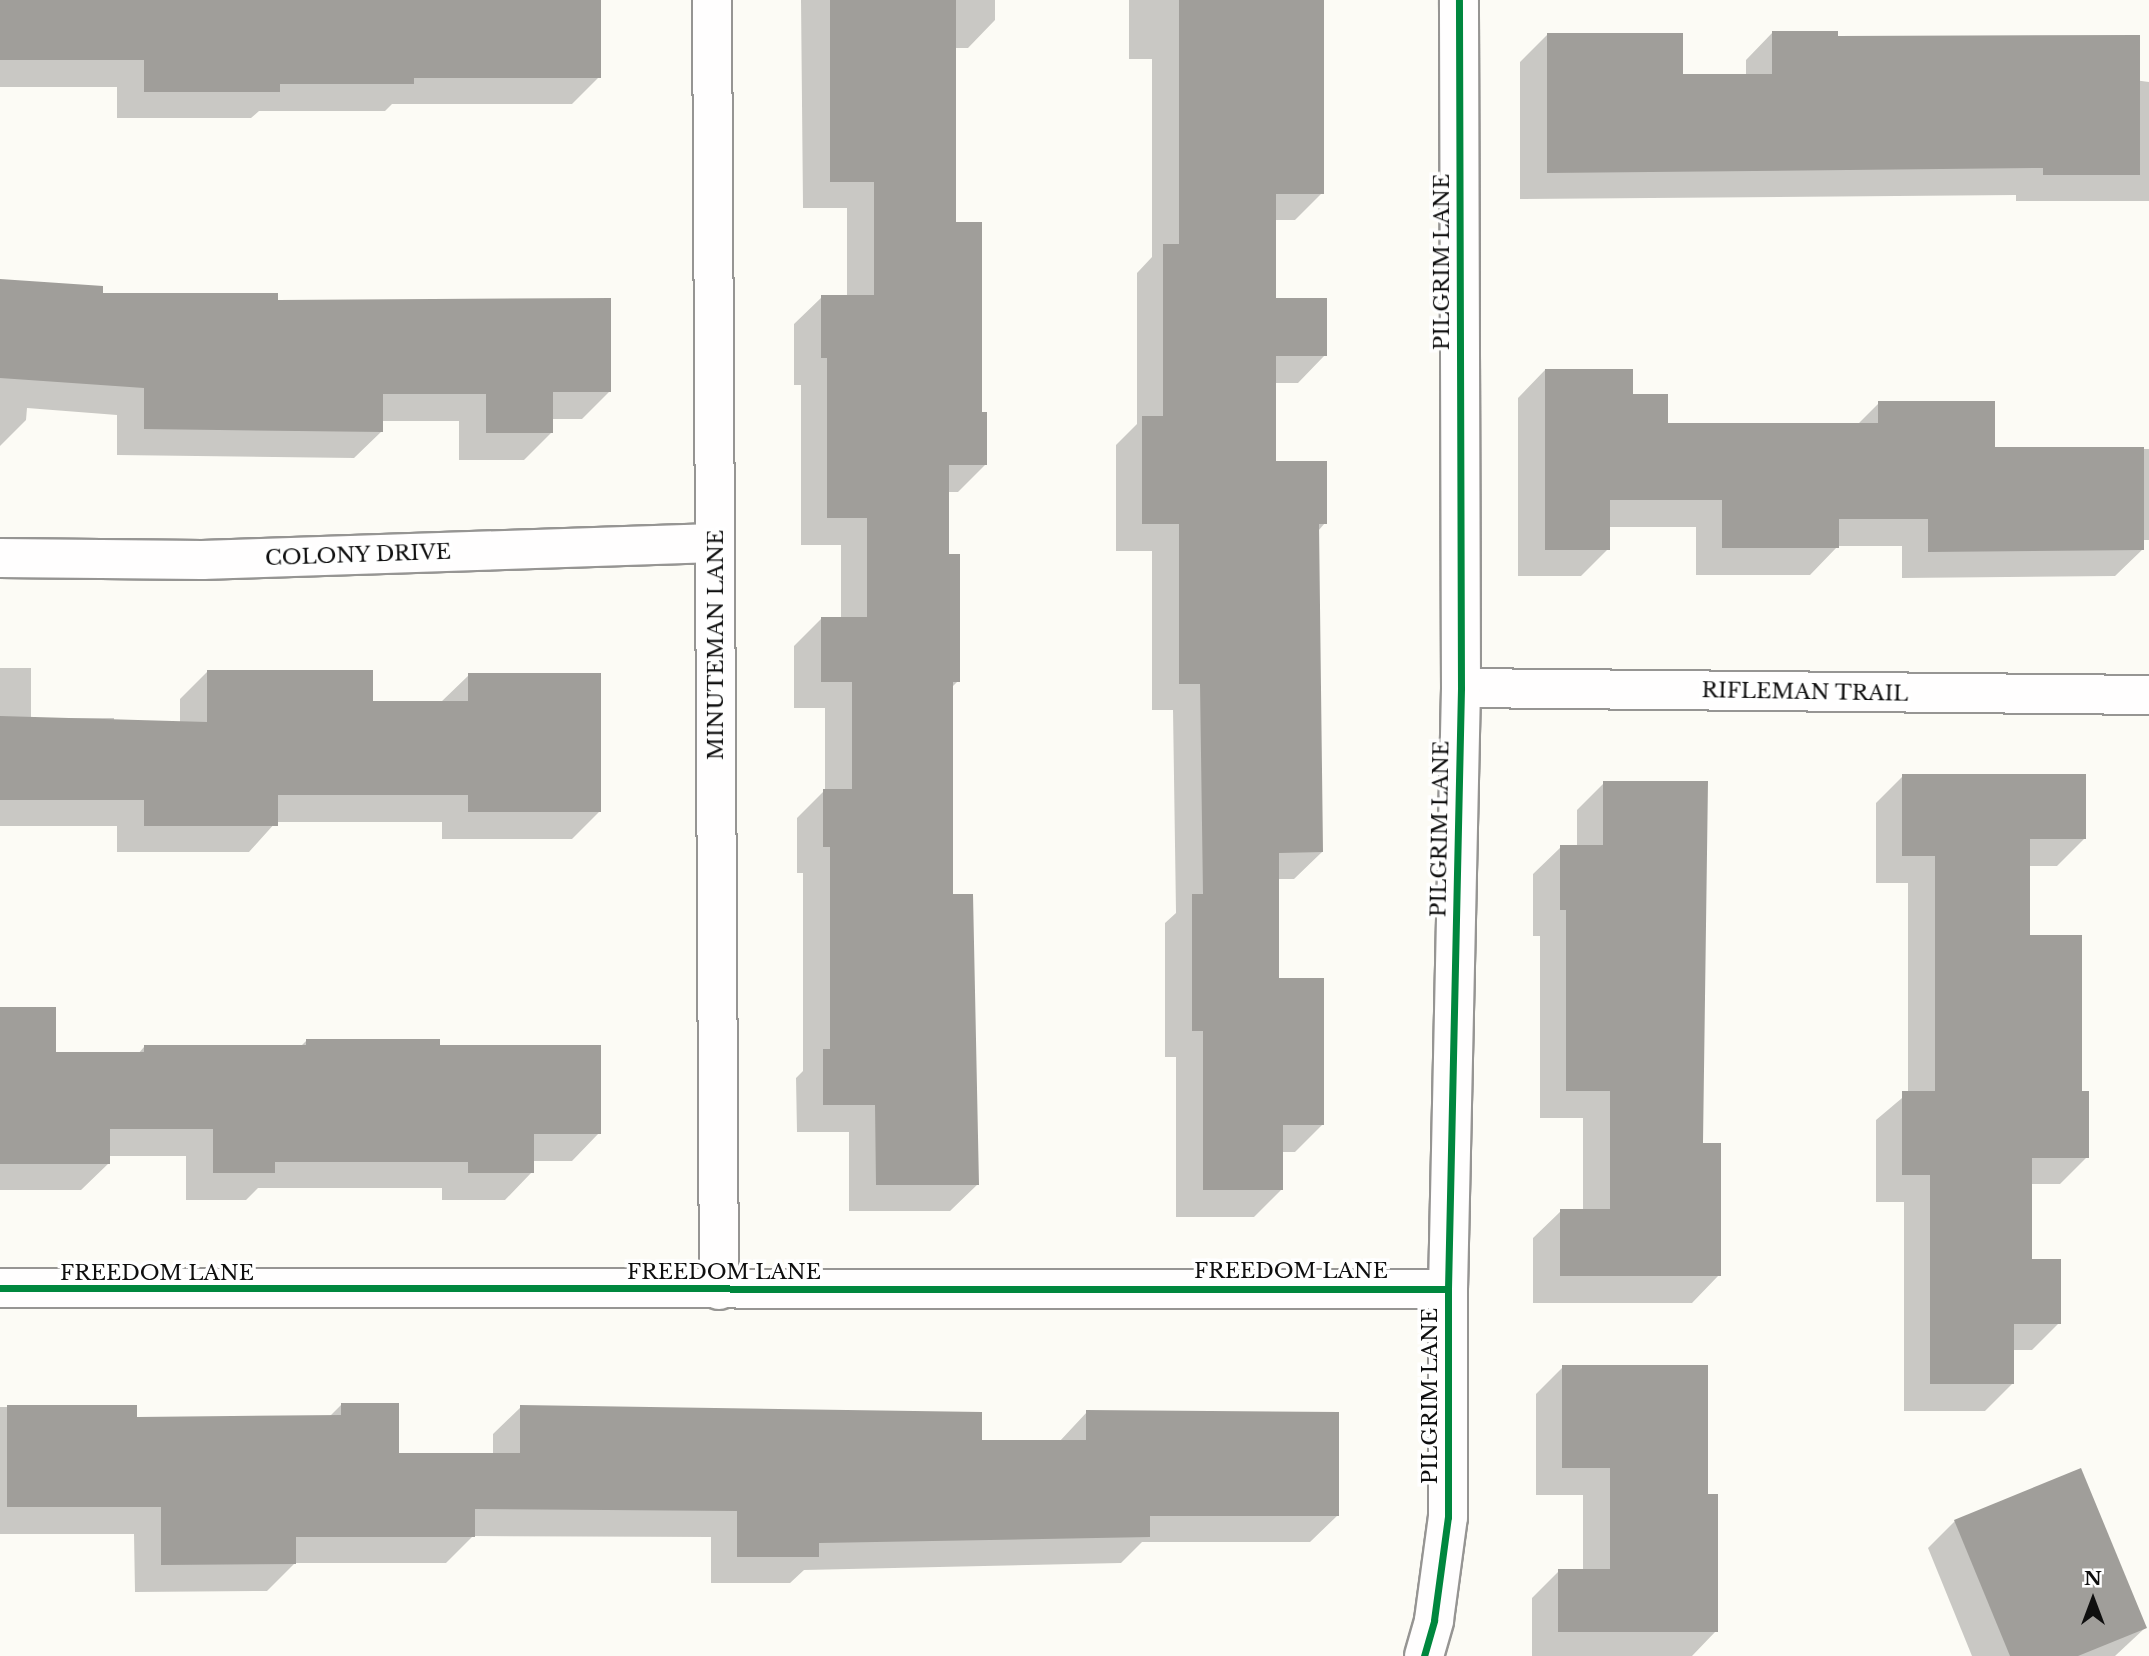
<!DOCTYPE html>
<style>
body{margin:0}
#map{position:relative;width:2149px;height:1656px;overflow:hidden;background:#fcfbf5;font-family:"Libre Baskerville",serif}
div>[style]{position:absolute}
.shadow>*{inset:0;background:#0003}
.building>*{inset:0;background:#a09e9a}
.roads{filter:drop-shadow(2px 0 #969593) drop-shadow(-2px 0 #969593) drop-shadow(0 2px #969593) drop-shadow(0 -2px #969593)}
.minor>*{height:38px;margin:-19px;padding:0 19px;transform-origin:19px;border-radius:19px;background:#fffefe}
.cycleway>*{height:7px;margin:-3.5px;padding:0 3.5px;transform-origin:3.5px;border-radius:3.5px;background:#00873e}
span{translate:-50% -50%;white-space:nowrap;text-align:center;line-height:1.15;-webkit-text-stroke:7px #fff;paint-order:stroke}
.street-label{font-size:21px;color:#0f0f0f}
.north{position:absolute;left:2058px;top:1565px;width:70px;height:70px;-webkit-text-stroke:5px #fff;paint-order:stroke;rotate:0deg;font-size:19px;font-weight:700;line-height:28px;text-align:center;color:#0f0f0f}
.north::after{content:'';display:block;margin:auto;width:24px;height:32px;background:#0f0f0f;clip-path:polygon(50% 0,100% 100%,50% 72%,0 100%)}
</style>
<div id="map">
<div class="shadow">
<div style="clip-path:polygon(0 0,599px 0,599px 77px,572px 104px,392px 104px,385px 111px,259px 111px,251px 118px,117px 118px,117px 87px,0 87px)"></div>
<div style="clip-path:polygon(801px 0,995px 0,995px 20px,968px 48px,954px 48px,954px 223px,986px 464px,958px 492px,947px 492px,947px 555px,958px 681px,952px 687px,952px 896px,978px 1184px,950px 1211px,849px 1211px,849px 1132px,797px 1132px,796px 1078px,803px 1071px,803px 873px,797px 873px,797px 818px,825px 790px,825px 708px,794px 708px,794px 646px,822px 618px,841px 618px,841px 545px,801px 545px,801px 385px,794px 385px,794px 324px,822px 297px,847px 297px,847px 208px,803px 208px)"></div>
<div style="clip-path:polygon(1129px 0,1322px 0,1322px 193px,1295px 220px,1275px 220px,1275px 300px,1325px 355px,1298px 383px,1275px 383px,1275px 463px,1325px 523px,1318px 531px,1322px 852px,1294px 879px,1277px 879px,1277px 980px,1322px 1125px,1295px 1152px,1281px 1152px,1281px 1190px,1254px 1217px,1176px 1217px,1176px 1057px,1165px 1057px,1165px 923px,1176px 913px,1173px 710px,1152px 710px,1152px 551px,1116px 551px,1116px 445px,1137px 424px,1137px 273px,1152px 257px,1152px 59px,1129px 59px)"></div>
<div style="clip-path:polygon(1773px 32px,2149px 82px,2149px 201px,2016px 201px,2016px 195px,1520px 199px,1520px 62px,1548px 34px,1682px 75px,1746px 75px,1746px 60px)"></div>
<div style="clip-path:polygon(0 280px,101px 295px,276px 302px,609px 392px,582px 419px,551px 419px,551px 433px,524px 460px,459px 460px,459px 421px,382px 421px,382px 431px,354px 458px,117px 455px,117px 415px,27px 408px,26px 420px,0 446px)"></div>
<div style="clip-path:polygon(1545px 370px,1631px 396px,1666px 425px,1857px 425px,1879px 403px,1993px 449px,2149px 449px,2149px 540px,2143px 540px,2143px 549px,2115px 576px,1902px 578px,1902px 546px,1838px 546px,1810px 575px,1696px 575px,1696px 527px,1608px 527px,1608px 549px,1581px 576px,1518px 576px,1518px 398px)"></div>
<div style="clip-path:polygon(0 668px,31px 668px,31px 718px,114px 718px,114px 723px,180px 723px,180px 699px,207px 672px,371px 702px,441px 702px,469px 675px,599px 812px,572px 839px,442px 839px,442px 822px,276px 822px,249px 852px,117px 852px,117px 826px,0 826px)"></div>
<div style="clip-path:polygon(1903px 776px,2085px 838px,2057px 866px,2028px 866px,2028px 937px,2081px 1093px,2087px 1157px,2060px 1184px,2030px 1184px,2030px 1261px,2059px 1323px,2032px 1350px,2013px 1350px,2013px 1383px,1985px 1411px,1904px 1411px,1904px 1202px,1876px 1202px,1876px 1120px,1908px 1093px,1908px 883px,1876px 883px,1876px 803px)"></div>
<div style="clip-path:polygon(1604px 783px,1701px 1144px,1719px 1275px,1692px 1303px,1533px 1303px,1533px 1238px,1561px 1211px,1583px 1211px,1583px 1118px,1540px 1118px,1540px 936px,1533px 936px,1533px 874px,1561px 847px,1577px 847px,1577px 810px)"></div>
<div style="clip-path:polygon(0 1009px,55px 1054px,138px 1054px,144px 1047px,300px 1047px,307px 1040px,438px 1047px,599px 1133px,572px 1161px,532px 1161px,532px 1172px,505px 1200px,442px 1200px,442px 1188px,258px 1188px,246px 1200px,186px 1200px,186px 1156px,109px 1156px,109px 1163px,81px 1190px,0 1190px)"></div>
<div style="clip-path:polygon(1563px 1367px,1706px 1496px,1716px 1631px,1692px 1656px,1532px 1656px,1532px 1598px,1559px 1571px,1583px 1571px,1583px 1495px,1536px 1495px,1536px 1394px)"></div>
<div style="clip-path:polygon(341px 1405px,397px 1454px,493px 1454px,493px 1434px,521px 1407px,980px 1442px,1059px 1442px,1087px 1412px,1338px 1515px,1310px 1542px,1142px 1542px,1121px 1563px,804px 1570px,790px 1583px,711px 1583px,711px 1537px,473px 1536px,446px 1563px,295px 1563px,267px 1591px,135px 1592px,134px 1534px,0 1534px,0 1407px,135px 1407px,135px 1418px,329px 1417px)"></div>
<div style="clip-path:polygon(1955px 1521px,2145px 1628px,2115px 1656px,1972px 1656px,1928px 1548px)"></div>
</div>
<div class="building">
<div style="clip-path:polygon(0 0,601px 0,601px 78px,414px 78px,414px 84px,280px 84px,280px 92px,144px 92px,144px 60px,0 60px)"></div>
<div style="clip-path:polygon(830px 0,956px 0,956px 222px,982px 222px,982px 412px,987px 412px,987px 465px,949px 465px,949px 554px,960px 554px,960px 682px,953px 682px,953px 894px,973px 894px,979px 1185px,876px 1185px,875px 1105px,823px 1105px,823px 1049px,830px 1049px,830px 847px,823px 847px,823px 789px,852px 789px,852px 682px,821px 682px,821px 617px,867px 617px,867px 518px,827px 518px,827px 358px,821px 358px,821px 295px,874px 295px,874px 182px,830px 182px)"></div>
<div style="clip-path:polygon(1179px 0,1324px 0,1324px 194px,1276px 194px,1276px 298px,1327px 298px,1327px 356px,1276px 356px,1276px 461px,1327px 461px,1327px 524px,1319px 524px,1323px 852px,1279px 853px,1279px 978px,1324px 978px,1324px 1125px,1283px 1125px,1283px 1190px,1203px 1190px,1203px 1031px,1192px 1031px,1192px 894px,1203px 894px,1200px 684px,1179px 684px,1179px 524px,1142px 524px,1142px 416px,1163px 416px,1163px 244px,1179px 244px)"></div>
<div style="clip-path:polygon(1772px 31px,1838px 31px,1838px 36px,2140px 35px,2140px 175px,2043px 175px,2043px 168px,1547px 173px,1547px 33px,1683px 33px,1683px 74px,1772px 74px)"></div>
<div style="clip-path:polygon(0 279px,103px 286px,103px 293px,278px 293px,278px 300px,611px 298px,611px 392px,553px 392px,553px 433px,486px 433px,486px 394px,383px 394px,383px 432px,144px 429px,144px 388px,0 378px)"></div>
<div style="clip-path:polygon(1545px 369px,1633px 369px,1633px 394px,1668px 394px,1668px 423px,1878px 423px,1878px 401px,1995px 401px,1995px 447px,2144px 447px,2144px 550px,1928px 552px,1928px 519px,1839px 519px,1839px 548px,1722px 548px,1722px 500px,1610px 500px,1610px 550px,1545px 550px)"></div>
<div style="clip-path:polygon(207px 670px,373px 670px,373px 701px,468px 701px,468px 673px,601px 673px,601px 812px,468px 812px,468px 795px,278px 795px,278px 826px,144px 826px,144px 800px,0 800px,0 716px,207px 722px)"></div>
<div style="clip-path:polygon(1902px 774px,2086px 774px,2086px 839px,2030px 839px,2030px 935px,2082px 935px,2082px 1091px,2089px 1091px,2089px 1158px,2032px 1158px,2032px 1259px,2061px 1259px,2061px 1324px,2014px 1324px,2014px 1384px,1930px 1384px,1930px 1175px,1902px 1175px,1902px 1091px,1935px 1091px,1935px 856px,1902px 856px)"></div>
<div style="clip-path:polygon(1603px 781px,1708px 781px,1703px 1143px,1721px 1143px,1721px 1276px,1560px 1276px,1560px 1209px,1610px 1209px,1610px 1091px,1566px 1091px,1566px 910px,1560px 910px,1560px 845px,1603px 845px)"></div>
<div style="clip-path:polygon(0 1007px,56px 1007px,56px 1052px,144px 1052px,144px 1045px,306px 1045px,306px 1039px,440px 1039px,440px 1045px,601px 1045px,601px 1134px,534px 1134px,534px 1173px,468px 1173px,468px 1162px,275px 1162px,275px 1173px,213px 1173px,213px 1129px,110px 1129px,110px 1164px,0 1164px)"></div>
<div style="clip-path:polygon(1562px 1365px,1708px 1365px,1708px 1494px,1718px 1494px,1718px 1632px,1558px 1632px,1558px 1569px,1610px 1569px,1610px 1468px,1562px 1468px)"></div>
<div style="clip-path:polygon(341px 1403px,399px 1403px,399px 1453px,520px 1453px,520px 1405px,982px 1412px,982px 1440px,1086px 1440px,1086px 1410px,1339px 1412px,1339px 1516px,1150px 1516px,1150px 1537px,819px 1543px,819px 1557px,737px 1557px,737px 1511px,475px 1509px,475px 1537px,296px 1537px,296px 1564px,161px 1565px,161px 1507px,7px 1507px,7px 1405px,137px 1405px,137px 1417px,341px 1415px)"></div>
<div style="clip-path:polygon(2081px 1468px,2147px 1628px,2078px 1656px,2010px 1656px,1954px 1520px)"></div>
</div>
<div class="roads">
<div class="minor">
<div style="left:712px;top:0;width:1290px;rotate:89.69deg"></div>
<div style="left:0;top:558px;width:202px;rotate:0.6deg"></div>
<div style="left:202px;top:560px;width:513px;rotate:-1.9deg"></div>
<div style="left:1461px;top:688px;width:688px;rotate:0.58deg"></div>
<div style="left:0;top:1288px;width:1448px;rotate:0.04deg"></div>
<div style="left:1424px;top:1656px;width:37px;rotate:-74deg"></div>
<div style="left:1434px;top:1620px;width:104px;rotate:-82.3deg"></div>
<div style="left:1448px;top:1517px;width:228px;rotate:-90deg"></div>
<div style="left:1448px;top:1289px;width:601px;rotate:-88.76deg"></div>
<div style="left:1461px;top:688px;width:688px;rotate:-90.17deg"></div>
</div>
</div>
<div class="cycleway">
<div style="left:0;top:1288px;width:1448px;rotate:0.04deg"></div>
<div style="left:1424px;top:1656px;width:37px;rotate:-74deg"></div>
<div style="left:1434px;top:1620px;width:104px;rotate:-82.3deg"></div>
<div style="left:1448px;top:1517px;width:228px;rotate:-90deg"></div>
<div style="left:1448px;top:1289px;width:601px;rotate:-88.76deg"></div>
<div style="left:1461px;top:688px;width:688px;rotate:-90.17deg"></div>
</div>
<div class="street-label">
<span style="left:1442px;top:262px;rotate:-90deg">PILGRIM LANE</span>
<span style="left:358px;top:555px;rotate:-2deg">COLONY DRIVE</span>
<span style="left:716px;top:645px;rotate:-90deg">MINUTEMAN LANE</span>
<span style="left:1805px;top:692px;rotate:1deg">RIFLEMAN TRAIL</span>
<span style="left:1440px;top:829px;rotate:-89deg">PILGRIM LANE</span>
<span style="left:1291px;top:1271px">FREEDOM LANE</span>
<span style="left:724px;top:1272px">FREEDOM LANE</span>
<span style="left:157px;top:1273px">FREEDOM LANE</span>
<span style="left:1430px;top:1396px;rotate:-90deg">PILGRIM LANE</span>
</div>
<div class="north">N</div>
</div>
